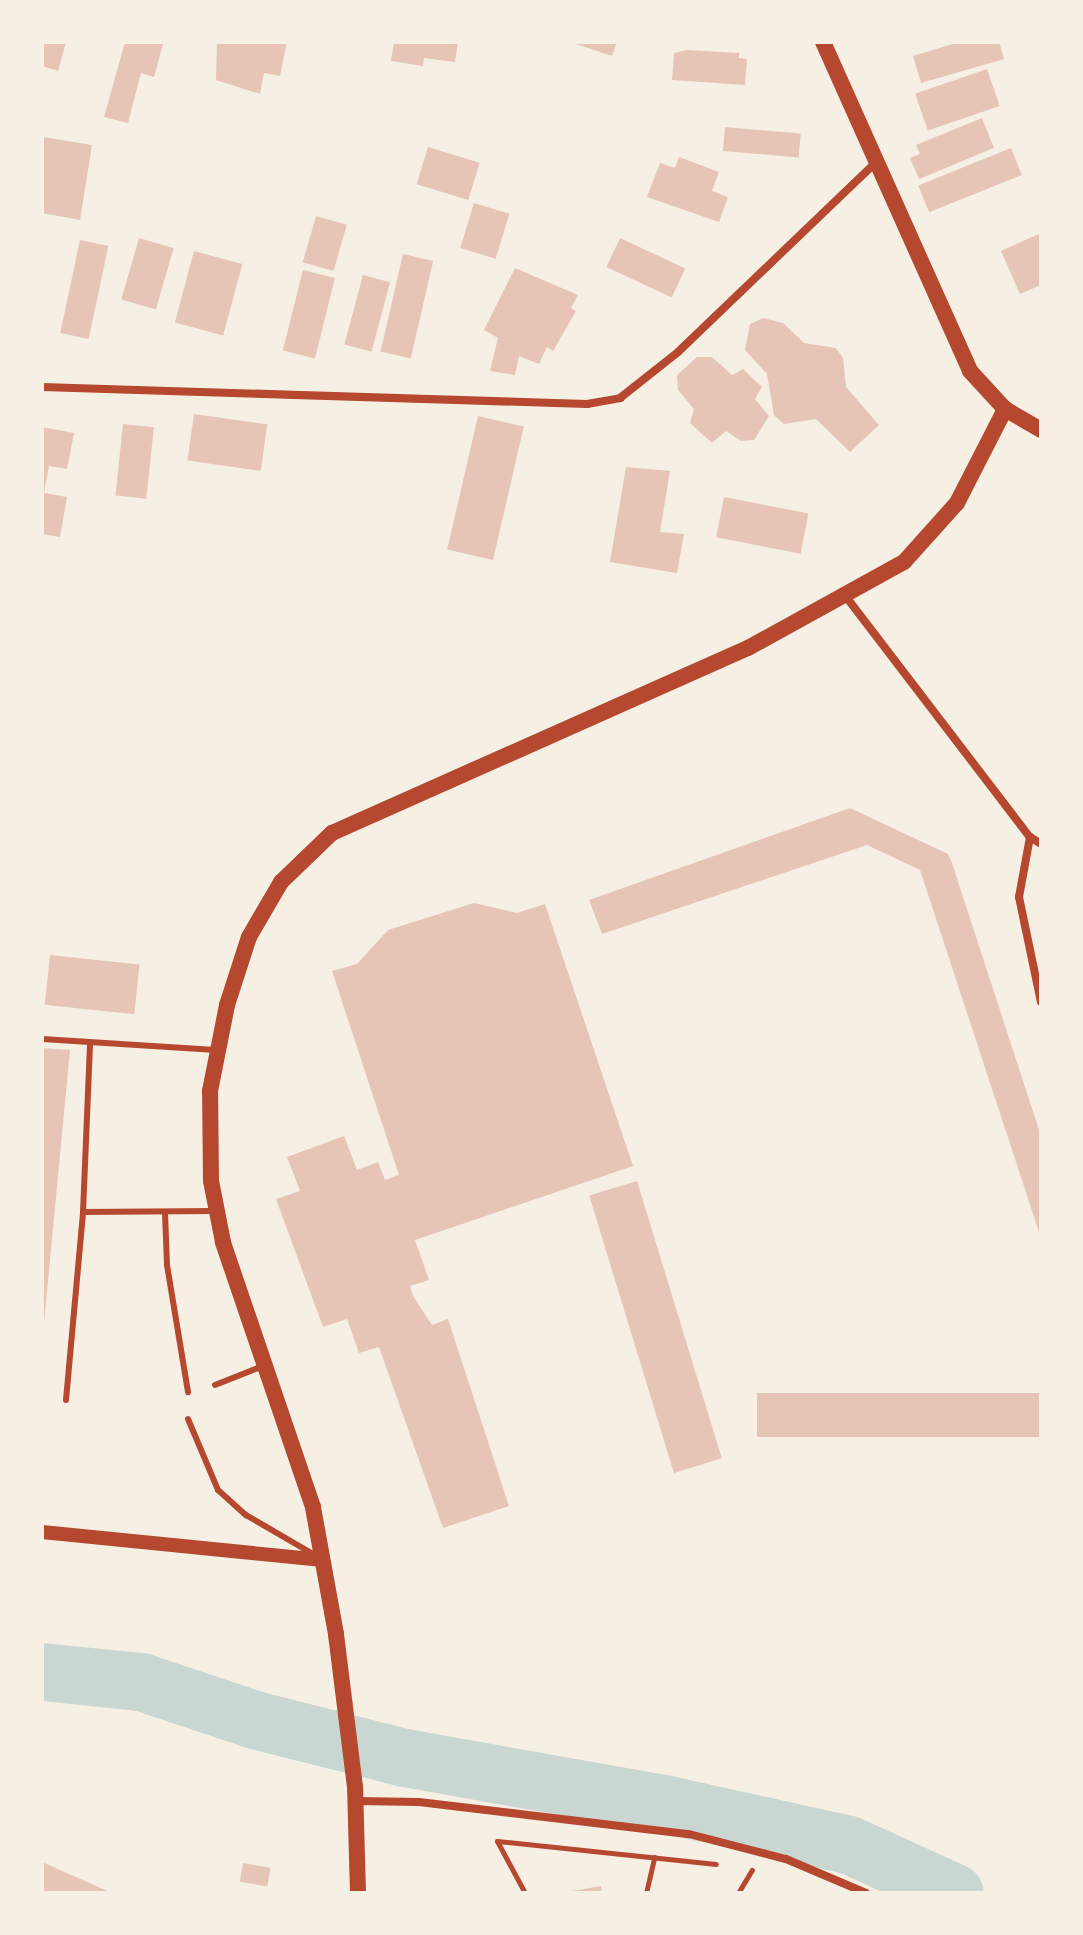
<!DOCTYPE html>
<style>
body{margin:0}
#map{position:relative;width:1083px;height:1935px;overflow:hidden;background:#f6efe4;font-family:Raleway,sans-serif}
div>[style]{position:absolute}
.river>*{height:58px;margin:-29px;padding:0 29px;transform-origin:29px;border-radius:29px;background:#c9d6d2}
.building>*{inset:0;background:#e6c5b7;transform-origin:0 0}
.path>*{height:5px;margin:-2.5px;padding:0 2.5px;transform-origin:2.5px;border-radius:2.5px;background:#b5482f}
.service>*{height:6px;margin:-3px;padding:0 3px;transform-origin:3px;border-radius:3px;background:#b5482f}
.minor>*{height:8px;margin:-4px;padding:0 4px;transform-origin:4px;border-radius:4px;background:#b5482f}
.tertiary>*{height:14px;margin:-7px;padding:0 7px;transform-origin:7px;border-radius:7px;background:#b5482f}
.secondary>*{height:16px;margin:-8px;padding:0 8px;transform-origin:8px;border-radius:8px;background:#b5482f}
span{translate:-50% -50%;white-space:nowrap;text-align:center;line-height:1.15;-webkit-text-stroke:7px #f6efe4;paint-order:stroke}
.frame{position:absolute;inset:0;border:44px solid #f6efe4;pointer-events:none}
</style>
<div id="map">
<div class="river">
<div style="left:42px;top:1672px;width:100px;rotate:5.8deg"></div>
<div style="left:141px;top:1682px;width:120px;rotate:18.4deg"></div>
<div style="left:255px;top:1720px;width:155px;rotate:14.2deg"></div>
<div style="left:405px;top:1758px;width:263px;rotate:10.1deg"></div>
<div style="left:664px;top:1804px;width:189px;rotate:12.5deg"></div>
<div style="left:849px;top:1845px;width:116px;rotate:24.4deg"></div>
</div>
<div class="building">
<div style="clip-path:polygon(42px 42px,66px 42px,58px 71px,42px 66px)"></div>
<div style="clip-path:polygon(125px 42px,163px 44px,154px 77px,141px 73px,128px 123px,104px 117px)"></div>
<div style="clip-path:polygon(217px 42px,287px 42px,280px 76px,264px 73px,260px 94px,216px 80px)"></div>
<div style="clip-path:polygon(394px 42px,458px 42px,455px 62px,424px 58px,423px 66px,391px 61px)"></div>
<div style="clip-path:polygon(570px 42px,617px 42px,612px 56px)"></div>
<div style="clip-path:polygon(959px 42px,999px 42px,1004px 59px,921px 83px,913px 56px)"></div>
<div style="clip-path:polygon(687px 50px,739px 53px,739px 58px,747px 59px,745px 85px,672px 80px,674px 53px)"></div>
<div style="left:987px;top:69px;width:39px;height:76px;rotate:71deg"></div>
<div style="clip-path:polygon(982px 118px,994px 148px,919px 179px,910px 158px,920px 154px,916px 145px)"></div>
<div style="left:725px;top:127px;width:76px;height:24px;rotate:5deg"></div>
<div style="clip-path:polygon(43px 137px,92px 145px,80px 220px,42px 213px)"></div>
<div style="left:428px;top:147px;width:54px;height:39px;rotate:17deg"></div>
<div style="left:1011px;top:148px;width:29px;height:100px;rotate:68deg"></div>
<div style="clip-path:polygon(679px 157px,719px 172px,712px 191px,728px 197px,719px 222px,647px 197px,660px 163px,675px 168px)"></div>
<div style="left:474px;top:203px;width:37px;height:47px;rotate:17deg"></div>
<div style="left:316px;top:216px;width:32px;height:48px;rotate:16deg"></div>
<div style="clip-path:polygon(1041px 233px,1041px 285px,1020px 294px,1001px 251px)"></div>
<div style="left:139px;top:238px;width:36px;height:64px;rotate:16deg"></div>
<div style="left:620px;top:238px;width:72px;height:32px;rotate:25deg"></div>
<div style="left:80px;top:240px;width:29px;height:95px;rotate:12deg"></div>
<div style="left:194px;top:251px;width:50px;height:74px;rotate:15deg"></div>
<div style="left:403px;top:254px;width:31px;height:100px;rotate:13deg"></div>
<div style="clip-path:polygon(515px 268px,578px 295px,571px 308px,576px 311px,553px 351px,547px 347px,539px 364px,519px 356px,515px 375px,490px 371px,498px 338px,484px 330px)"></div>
<div style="left:303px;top:270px;width:33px;height:83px;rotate:14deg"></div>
<div style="left:363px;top:275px;width:28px;height:72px;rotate:15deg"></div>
<div style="clip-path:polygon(763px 318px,783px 323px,804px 343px,836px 348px,843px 358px,846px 387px,879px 425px,850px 452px,816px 419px,784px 424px,774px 415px,767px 374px,745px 350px,750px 324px)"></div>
<div style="clip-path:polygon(697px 357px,712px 357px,732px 375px,743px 369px,762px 387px,755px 399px,769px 416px,754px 440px,741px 441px,726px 431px,712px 443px,690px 423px,694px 409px,678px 390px,677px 375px)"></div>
<div style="left:194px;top:414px;width:74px;height:47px;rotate:8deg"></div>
<div style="left:478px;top:416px;width:47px;height:137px;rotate:13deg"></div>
<div style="left:123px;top:424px;width:31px;height:72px;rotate:6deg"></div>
<div style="clip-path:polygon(42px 427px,74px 433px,67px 469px,49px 466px,44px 493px,67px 497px,60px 537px,42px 534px)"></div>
<div style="clip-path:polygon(626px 467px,670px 471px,660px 532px,684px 534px,677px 573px,610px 562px)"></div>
<div style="left:724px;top:497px;width:86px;height:41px;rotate:11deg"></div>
<div style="clip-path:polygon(850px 808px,948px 854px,951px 860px,1041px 1136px,1041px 1238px,920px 870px,867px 845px,602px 934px,589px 900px)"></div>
<div style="clip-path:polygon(474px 903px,517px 913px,545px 904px,633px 1166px,415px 1240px,429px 1280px,410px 1286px,413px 1296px,432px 1325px,448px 1319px,509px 1506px,443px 1528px,379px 1347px,359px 1353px,347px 1319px,323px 1327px,276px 1199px,300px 1191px,287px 1157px,344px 1136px,357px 1170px,378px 1162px,385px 1180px,399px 1175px,332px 971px,357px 964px,388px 930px)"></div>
<div style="left:50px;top:955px;width:90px;height:50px;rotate:6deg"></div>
<div style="clip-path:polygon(42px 1048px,70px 1050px,44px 1323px,42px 1323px)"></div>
<div style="left:637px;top:1181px;width:290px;height:50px;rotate:73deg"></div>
<div style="left:1041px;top:1393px;width:44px;height:284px;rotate:90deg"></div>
<div style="clip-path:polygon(42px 1862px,112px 1893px,42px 1893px)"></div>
<div style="left:243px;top:1863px;width:28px;height:19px;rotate:10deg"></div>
<div style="clip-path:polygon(601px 1886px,602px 1893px,572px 1893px,572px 1891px)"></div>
</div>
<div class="path">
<div style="left:525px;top:1893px;width:59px;rotate:-118.3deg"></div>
<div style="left:497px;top:1841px;width:220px;rotate:6deg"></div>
<div style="left:646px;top:1893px;width:37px;rotate:-77deg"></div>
<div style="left:738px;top:1893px;width:27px;rotate:-59deg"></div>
</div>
<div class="service">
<div style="left:42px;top:1039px;width:174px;rotate:3.6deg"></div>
<div style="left:83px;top:1212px;width:132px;rotate:-0.4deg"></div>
<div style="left:165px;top:1213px;width:52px;rotate:87.8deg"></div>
<div style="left:167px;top:1265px;width:129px;rotate:80.6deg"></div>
<div style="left:215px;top:1385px;width:52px;rotate:-21.6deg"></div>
<div style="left:66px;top:1400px;width:189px;rotate:-84.8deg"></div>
<div style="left:83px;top:1212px;width:169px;rotate:-87.6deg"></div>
<div style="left:188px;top:1419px;width:77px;rotate:67.1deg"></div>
<div style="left:218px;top:1490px;width:38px;rotate:42deg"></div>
<div style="left:246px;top:1515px;width:78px;rotate:30.2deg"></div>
</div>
<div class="minor">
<div style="left:42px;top:387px;width:545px;rotate:1.79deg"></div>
<div style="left:587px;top:404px;width:34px;rotate:-10deg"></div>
<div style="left:620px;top:398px;width:74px;rotate:-38.4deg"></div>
<div style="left:678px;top:352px;width:273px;rotate:-43.8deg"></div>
<div style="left:847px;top:598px;width:301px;rotate:52.6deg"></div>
<div style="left:1030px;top:837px;width:13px;rotate:32deg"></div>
<div style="left:1030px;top:837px;width:61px;rotate:100.4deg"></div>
<div style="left:1019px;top:897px;width:107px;rotate:78.2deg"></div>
<div style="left:356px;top:1801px;width:63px;rotate:0.9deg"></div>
<div style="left:419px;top:1802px;width:272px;rotate:6.8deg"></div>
<div style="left:689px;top:1834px;width:100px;rotate:14.5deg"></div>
<div style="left:786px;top:1859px;width:87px;rotate:23deg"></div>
</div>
<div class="tertiary">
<div style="left:42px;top:1532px;width:282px;rotate:5.7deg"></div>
</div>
<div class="secondary">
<div style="left:823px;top:42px;width:360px;rotate:65.9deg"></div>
<div style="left:970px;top:371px;width:52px;rotate:47.4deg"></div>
<div style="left:1005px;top:409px;width:42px;rotate:30.3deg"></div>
<div style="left:358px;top:1893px;width:106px;rotate:-91.6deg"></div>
<div style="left:355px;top:1787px;width:154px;rotate:-97.1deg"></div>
<div style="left:336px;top:1634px;width:129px;rotate:-100.3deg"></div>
<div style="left:313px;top:1507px;width:280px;rotate:-108.8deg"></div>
<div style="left:223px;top:1242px;width:62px;rotate:-101.1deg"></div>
<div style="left:211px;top:1181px;width:90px;rotate:-90.6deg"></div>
<div style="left:210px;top:1091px;width:88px;rotate:-78.8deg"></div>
<div style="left:227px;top:1005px;width:71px;rotate:-72.1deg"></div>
<div style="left:249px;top:937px;width:64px;rotate:-59.8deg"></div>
<div style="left:281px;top:882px;width:71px;rotate:-43.9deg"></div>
<div style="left:332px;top:833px;width:455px;rotate:-24deg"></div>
<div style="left:748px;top:648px;width:178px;rotate:-28.9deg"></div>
<div style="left:904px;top:562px;width:79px;rotate:-48.1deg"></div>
<div style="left:957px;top:503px;width:106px;rotate:-62.9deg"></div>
</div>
<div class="frame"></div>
</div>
